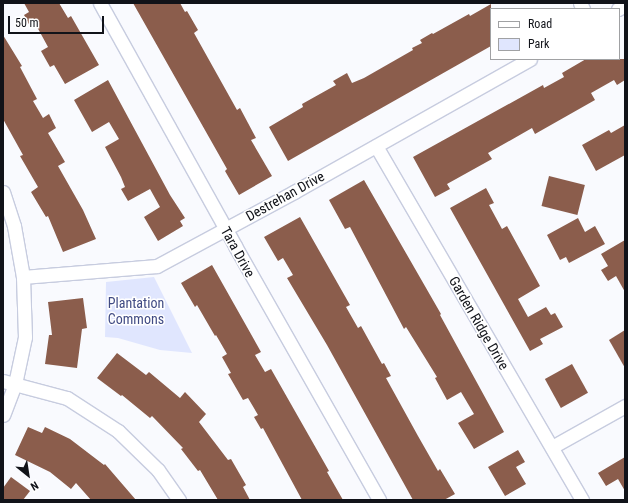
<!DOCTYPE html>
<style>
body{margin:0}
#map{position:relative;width:628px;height:503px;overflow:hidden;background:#f9fafe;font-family:"Roboto Condensed",sans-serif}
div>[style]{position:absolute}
.green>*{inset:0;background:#e0e6fe}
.building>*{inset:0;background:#8b5d4c;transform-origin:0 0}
.roads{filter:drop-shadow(1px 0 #c7ccdf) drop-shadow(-1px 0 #c7ccdf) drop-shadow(0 1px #c7ccdf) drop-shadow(0 -1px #c7ccdf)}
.minor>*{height:13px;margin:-6.5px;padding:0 6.5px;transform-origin:6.5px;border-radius:6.5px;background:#fff}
span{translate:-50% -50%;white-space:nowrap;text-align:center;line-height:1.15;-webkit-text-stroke:3px #fff;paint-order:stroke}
.street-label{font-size:14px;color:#111319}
.park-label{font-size:14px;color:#404b84}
.frame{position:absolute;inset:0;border:4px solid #111319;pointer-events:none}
.legend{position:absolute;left:490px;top:8px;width:130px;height:52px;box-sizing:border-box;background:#fff;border:1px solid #a0a1a3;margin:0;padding:5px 7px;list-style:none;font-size:12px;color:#111319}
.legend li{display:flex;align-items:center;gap:8px;height:20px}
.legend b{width:20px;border:1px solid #a0a1a3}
.north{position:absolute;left:8px;top:455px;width:40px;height:40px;-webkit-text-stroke:3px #fff;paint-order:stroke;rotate:150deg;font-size:11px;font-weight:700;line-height:16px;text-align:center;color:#111319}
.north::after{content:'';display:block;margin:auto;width:14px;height:18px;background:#111319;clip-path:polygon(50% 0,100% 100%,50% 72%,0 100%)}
.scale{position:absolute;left:8px;top:16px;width:96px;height:18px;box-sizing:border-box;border:2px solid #111319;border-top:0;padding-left:5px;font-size:12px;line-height:14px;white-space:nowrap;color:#111319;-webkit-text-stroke:3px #fff;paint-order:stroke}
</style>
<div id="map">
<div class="green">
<div style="clip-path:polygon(154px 277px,192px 353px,160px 350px,118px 338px,105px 337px,106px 282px)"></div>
</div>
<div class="building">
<div style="clip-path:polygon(24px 3px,59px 3px,68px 18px,71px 16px,99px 65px,65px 84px,54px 65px,50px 67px,41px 51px,48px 47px,36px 25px,31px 28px,24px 15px,29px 12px)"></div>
<div style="clip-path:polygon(133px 3px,180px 3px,185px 12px,187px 11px,198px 30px,194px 33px,237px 110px,240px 108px,256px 138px,251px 140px,272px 176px,239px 195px,225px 171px,227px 169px)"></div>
<div style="clip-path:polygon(491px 4px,491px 46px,288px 161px,269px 127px,303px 107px,302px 104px,336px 85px,333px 81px,347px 73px,352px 83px,364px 78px,413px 50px,412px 48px,422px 43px,420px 40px,432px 33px,433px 34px,469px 14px,470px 16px)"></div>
<div style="clip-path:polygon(3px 35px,22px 66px,20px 67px,37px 99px,33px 101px,43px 118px,49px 114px,56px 128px,48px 133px,65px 162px,58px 166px,83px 210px,96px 239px,63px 252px,48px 216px,46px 217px,31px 192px,38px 187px,20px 156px,23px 155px,3px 119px)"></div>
<div style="clip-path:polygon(586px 59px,625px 59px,625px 80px,617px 85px,614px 80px,591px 93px,595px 100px,535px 134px,532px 128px,488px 153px,492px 159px,447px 184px,450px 189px,435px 197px,413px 157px,543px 85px,544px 88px,564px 77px,562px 73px)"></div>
<div style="clip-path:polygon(108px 80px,170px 195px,185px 218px,180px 221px,183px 226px,158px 241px,144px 217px,160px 207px,150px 189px,128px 201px,121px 189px,125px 187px,121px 177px,105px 147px,119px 139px,109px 122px,92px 132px,74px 100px)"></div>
<div style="clip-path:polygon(625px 125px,625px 155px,596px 171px,582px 145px,609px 130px,611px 133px)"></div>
<div style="left:549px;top:176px;width:37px;height:31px;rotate:14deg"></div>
<div style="clip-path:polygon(364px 180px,441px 314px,440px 315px,504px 432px,474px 449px,458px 423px,474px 414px,461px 392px,447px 400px,435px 378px,437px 377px,406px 327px,404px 329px,350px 227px,345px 229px,329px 200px)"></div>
<div style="clip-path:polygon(486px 188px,494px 203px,489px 205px,502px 229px,507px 226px,540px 286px,518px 299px,528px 317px,546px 307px,551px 315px,555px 313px,563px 327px,540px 339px,543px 344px,530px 351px,450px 208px)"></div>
<div style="clip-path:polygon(300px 217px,350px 305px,346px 307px,358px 328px,361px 326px,382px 364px,384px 363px,391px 376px,386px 378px,418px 436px,438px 471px,440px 469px,455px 494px,444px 500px,413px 500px,327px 345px,287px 278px,293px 275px,283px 258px,278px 261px,264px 237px)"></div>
<div style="clip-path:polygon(578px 218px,585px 232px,595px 226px,605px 244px,569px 263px,566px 257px,560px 260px,547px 235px)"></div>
<div style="clip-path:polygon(625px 240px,625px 292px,616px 276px,608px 281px,601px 270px,608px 266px,601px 254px)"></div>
<div style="clip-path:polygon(212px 265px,261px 352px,255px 355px,265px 372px,271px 369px,329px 471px,327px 472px,343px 500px,302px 500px,263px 428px,261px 429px,254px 417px,258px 415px,248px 398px,243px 400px,228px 374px,231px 373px,222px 357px,227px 354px,216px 335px,215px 336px,197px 305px,195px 307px,181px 283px)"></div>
<div style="clip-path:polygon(83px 298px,87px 328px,82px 329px,77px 368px,45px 364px,49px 335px,52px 335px,48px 302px)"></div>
<div style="clip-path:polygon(625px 330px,625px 368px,609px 340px)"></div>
<div style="clip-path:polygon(117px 353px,146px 375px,149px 372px,180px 398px,185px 392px,206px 414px,199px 422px,228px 460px,231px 459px,246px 485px,243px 487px,250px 500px,218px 500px,200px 470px,198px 471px,181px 449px,183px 448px,152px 416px,150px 418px,122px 395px,121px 396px,97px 378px)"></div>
<div style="left:572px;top:364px;width:33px;height:31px;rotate:61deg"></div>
<div style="clip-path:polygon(28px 427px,42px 433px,45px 427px,70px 439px,104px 465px,105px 464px,136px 500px,91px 500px,76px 483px,71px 489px,50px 472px,15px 455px)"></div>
<div style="clip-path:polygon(518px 450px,525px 462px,516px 467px,526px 484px,505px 496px,488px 467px)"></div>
<div style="clip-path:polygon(625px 457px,625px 491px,618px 479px,606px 486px,598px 473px)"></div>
<div style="clip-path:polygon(11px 477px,30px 491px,23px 500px,3px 500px,3px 488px)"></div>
</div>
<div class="roads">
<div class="minor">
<div style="left:100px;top:3px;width:278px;rotate:60.9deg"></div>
<div style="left:235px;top:246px;width:292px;rotate:60.4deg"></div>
<div style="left:580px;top:3px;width:7px;rotate:63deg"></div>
<div style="left:618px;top:9px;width:8px;rotate:-30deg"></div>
<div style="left:376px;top:146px;width:410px;rotate:59.8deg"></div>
<div style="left:3px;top:192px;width:36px;rotate:72deg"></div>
<div style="left:14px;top:226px;width:52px;rotate:80deg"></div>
<div style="left:23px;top:277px;width:60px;rotate:88.1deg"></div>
<div style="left:25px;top:337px;width:48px;rotate:102deg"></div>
<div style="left:15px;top:384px;width:33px;rotate:111deg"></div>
<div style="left:23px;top:277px;width:134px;rotate:-4.7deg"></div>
<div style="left:157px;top:266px;width:156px;rotate:-28.4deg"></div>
<div style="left:294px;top:192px;width:271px;rotate:-29.4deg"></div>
<div style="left:3px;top:381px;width:66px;rotate:14.9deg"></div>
<div style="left:67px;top:398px;width:61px;rotate:32.9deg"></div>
<div style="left:118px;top:431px;width:56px;rotate:44.3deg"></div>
<div style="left:158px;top:470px;width:37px;rotate:55deg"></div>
<div style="left:552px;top:447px;width:84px;rotate:-29.3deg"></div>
</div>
</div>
<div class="street-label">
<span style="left:285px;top:196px;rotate:-29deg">Destrehan Drive</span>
<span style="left:238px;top:252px;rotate:61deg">Tara Drive</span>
<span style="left:479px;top:323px;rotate:60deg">Garden Ridge Drive</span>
</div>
<div class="park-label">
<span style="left:136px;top:311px">Plantation<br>Commons</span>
</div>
<div class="frame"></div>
<ul class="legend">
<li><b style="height:5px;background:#fff"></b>Road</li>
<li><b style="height:11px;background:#e0e6fe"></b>Park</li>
</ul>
<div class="north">N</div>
<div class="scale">50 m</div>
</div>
